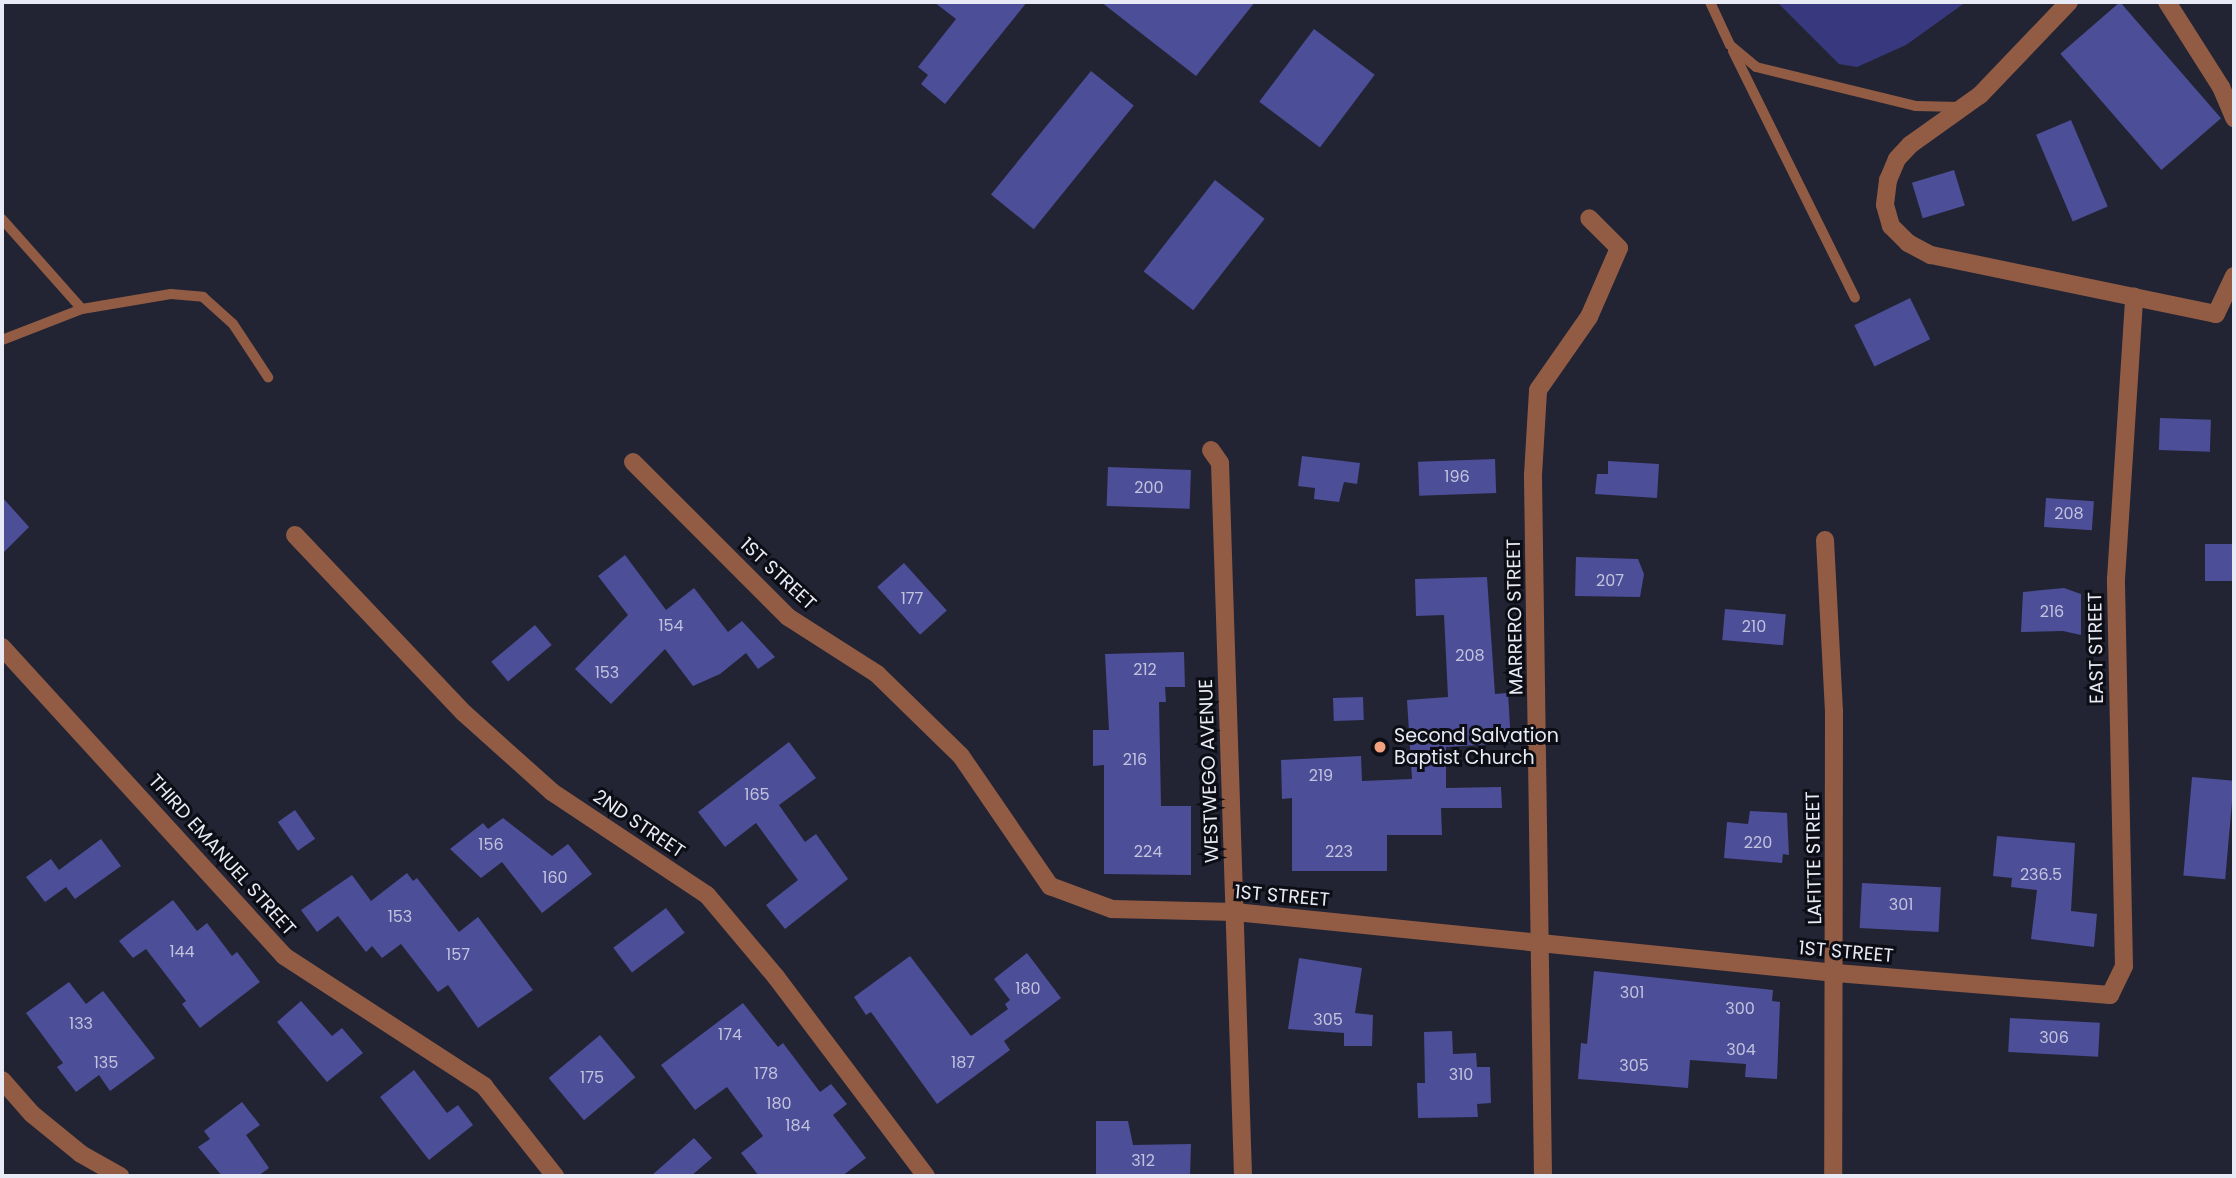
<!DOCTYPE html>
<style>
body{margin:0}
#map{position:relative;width:2236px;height:1178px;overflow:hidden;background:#222434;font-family:Poppins,sans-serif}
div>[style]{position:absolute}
.water>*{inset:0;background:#38387f}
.building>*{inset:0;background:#4c4e97;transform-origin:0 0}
.service>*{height:10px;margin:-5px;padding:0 5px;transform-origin:5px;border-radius:5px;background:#925c44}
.minor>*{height:18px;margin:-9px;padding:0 9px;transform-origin:9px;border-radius:9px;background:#925c44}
.dots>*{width:19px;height:19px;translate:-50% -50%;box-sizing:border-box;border:4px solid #0d0e15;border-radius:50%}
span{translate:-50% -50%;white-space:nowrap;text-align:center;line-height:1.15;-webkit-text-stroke:6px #0d0e15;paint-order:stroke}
.number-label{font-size:16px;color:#c1c3de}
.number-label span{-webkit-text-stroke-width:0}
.street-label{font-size:19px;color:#e8eaf5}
.poi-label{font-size:19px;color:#e8eaf5}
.left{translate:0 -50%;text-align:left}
.frame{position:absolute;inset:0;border:4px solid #e8eaf5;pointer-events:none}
</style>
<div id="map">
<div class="water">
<div style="clip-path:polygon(1777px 2px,1966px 2px,1906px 45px,1857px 67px,1839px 64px)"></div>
</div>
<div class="building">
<div style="clip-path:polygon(934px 2px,1027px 2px,945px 104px,921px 84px,928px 75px,918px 67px,956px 19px)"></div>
<div style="clip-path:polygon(1101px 2px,1255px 2px,1196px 76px)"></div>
<div style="left:2120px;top:2px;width:154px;height:79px;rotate:49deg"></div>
<div style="left:1314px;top:29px;width:76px;height:91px;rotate:37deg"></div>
<div style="left:1091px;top:71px;width:55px;height:159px;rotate:39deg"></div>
<div style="left:2071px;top:120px;width:94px;height:38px;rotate:67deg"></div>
<div style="left:1954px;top:170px;width:37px;height:44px;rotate:73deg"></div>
<div style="left:1215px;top:180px;width:63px;height:116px;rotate:38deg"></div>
<div style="left:1910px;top:298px;width:46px;height:62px;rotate:64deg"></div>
<div style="left:2160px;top:418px;width:51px;height:32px;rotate:2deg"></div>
<div style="clip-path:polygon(1302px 456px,1360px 463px,1357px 484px,1344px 482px,1339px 502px,1314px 499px,1315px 488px,1298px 486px)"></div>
<div style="left:1495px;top:459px;width:34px;height:77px;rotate:88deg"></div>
<div style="clip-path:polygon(1608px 461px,1659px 464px,1657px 498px,1595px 494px,1597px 474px,1608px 474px)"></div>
<div style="left:1108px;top:467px;width:83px;height:39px;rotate:2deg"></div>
<div style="clip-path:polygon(2px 497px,29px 527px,2px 554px)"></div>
<div style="left:2046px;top:498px;width:48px;height:29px;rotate:4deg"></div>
<div style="left:2205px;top:544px;width:29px;height:37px"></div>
<div style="clip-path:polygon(625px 555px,666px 610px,694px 588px,728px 632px,742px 621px,775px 657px,758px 669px,746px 653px,720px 674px,693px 686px,665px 649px,611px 704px,575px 669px,628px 615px,598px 576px)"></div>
<div style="clip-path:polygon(1576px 557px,1638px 559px,1644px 574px,1640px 597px,1575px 596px)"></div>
<div style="left:904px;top:563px;width:64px;height:36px;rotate:48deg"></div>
<div style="clip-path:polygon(1487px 577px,1495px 694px,1508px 693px,1511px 743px,1446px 747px,1446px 788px,1501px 787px,1502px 808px,1441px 808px,1442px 835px,1387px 835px,1387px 871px,1292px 871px,1292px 798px,1282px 799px,1281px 760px,1361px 756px,1362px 781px,1412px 779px,1407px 700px,1448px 697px,1444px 615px,1416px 616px,1415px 579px)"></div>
<div style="clip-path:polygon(2064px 588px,2081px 594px,2081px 635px,2063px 631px,2021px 632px,2023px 592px)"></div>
<div style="left:1725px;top:609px;width:61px;height:31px;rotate:5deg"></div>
<div style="left:535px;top:625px;width:26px;height:57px;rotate:50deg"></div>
<div style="clip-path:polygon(1184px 652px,1185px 687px,1165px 687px,1166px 702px,1159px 702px,1161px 806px,1191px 806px,1191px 875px,1104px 874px,1104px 765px,1093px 766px,1093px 730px,1109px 730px,1105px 654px)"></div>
<div style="left:1363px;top:697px;width:23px;height:30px;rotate:88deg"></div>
<div style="clip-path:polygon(789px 742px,816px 778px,779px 805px,805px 842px,816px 834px,848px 879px,785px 929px,766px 905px,798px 880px,756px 823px,725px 847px,698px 812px)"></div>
<div style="left:2192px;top:777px;width:42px;height:99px;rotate:5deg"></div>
<div style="left:295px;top:810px;width:35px;height:21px;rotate:55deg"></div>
<div style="clip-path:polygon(1750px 811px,1787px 813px,1789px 855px,1783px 854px,1782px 863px,1724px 858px,1727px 822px,1748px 824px)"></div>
<div style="clip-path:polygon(503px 818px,552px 856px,568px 844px,592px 874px,542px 913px,502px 862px,481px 878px,450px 849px,483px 823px,488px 829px)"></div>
<div style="clip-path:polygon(1997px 836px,2075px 843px,2071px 911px,2097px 914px,2094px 947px,2031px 939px,2037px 890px,2011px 887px,2012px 878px,1993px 876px)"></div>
<div style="clip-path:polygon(101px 839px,121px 866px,75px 899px,66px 887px,45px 902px,26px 877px,51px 859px,59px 870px)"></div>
<div style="clip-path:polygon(407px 873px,413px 881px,417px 878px,459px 932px,478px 917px,533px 990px,478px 1028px,448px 985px,438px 992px,401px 944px,382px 958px,372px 946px,366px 952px,338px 916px,317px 932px,301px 910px,352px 875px,371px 901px)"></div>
<div style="left:1862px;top:883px;width:79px;height:45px;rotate:3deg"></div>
<div style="clip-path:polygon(173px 900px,197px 931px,207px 923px,232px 956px,237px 952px,260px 982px,200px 1028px,182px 1004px,186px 1001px,146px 949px,133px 958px,119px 941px)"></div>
<div style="left:666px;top:908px;width:31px;height:66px;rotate:53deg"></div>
<div style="clip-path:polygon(1027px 953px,1061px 998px,1004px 1041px,1010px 1050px,937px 1104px,871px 1012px,866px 1015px,854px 997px,910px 956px,971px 1036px,1008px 1009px,1005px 1004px,1010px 1000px,994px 979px)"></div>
<div style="clip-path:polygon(1299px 958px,1362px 968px,1355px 1013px,1373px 1015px,1372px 1046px,1344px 1046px,1344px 1033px,1288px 1029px)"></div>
<div style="clip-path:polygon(1594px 971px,1773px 990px,1772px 1001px,1780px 1002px,1777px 1079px,1745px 1077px,1746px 1064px,1690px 1060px,1688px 1088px,1578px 1079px,1581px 1043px,1587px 1044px)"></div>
<div style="clip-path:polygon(69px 982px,86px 1004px,103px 991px,155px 1058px,110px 1091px,99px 1075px,76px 1092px,57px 1067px,63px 1063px,26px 1013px)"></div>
<div style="clip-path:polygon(301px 1001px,332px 1036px,342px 1028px,363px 1053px,327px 1082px,277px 1022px)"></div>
<div style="clip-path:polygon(743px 1003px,778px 1047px,783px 1043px,820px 1092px,831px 1084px,847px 1104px,833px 1115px,866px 1158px,842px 1176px,759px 1176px,741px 1153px,763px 1136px,727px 1087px,695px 1110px,661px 1065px)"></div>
<div style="left:2010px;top:1018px;width:90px;height:34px;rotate:3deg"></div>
<div style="clip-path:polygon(1452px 1031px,1453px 1054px,1476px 1053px,1477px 1067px,1490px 1067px,1491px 1103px,1477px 1104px,1478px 1117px,1418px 1118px,1417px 1083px,1425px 1083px,1424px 1032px)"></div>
<div style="left:600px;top:1035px;width:55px;height:67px;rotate:50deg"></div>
<div style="clip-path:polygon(414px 1070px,447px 1113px,458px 1105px,473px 1125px,429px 1160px,380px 1097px)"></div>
<div style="clip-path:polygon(242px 1102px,260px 1125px,246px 1135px,269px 1168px,258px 1176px,222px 1176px,198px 1147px,210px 1139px,204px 1131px)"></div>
<div style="clip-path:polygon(1096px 1121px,1128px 1121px,1133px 1145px,1191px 1144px,1190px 1176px,1096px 1176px)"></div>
<div style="clip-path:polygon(694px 1138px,712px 1158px,691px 1176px,651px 1176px)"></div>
</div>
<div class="service">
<div style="left:1710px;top:2px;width:47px;rotate:65.1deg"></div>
<div style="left:1730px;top:45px;width:34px;rotate:40deg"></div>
<div style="left:1756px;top:67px;width:165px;rotate:13.7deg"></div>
<div style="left:1916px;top:106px;width:44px;rotate:1.3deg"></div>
<div style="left:1733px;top:51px;width:275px;rotate:63.7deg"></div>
<div style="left:2px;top:219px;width:120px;rotate:48.4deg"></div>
<div style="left:2px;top:340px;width:86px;rotate:-21.2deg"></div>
<div style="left:82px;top:309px;width:90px;rotate:-9.6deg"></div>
<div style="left:171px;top:294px;width:32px;rotate:5deg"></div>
<div style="left:203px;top:297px;width:40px;rotate:42deg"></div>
<div style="left:233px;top:324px;width:64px;rotate:56.6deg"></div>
</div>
<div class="minor">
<div style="left:2069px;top:2px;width:129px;rotate:133.7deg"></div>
<div style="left:1980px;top:95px;width:86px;rotate:144.5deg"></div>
<div style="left:1910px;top:145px;width:19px;rotate:133deg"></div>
<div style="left:1897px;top:159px;width:23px;rotate:113deg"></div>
<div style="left:1888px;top:180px;width:25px;rotate:97deg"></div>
<div style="left:1885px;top:205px;width:22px;rotate:74deg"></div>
<div style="left:1891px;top:226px;width:24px;rotate:45deg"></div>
<div style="left:1908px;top:243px;width:26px;rotate:28deg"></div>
<div style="left:1931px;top:255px;width:291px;rotate:11.7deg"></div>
<div style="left:2216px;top:314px;width:42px;rotate:-64.7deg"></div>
<div style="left:2167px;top:2px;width:101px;rotate:57.6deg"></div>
<div style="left:2221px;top:87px;width:34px;rotate:67deg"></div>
<div style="left:1211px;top:450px;width:16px;rotate:55deg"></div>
<div style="left:1220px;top:463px;width:713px;rotate:88.15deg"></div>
<div style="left:633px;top:462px;width:219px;rotate:45deg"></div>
<div style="left:788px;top:617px;width:106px;rotate:32.6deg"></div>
<div style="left:877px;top:674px;width:117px;rotate:44.3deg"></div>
<div style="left:961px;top:756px;width:158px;rotate:55.6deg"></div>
<div style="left:1050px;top:886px;width:66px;rotate:20.4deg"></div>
<div style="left:1112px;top:909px;width:123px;rotate:1.4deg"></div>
<div style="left:1235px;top:912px;width:604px;rotate:5.8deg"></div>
<div style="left:1836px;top:973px;width:275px;rotate:4.6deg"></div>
<div style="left:2110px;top:995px;width:32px;rotate:-64deg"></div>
<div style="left:2124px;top:966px;width:387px;rotate:-91.2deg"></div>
<div style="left:2116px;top:579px;width:283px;rotate:-86.3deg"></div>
<div style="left:295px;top:535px;width:245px;rotate:46.5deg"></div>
<div style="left:464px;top:713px;width:118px;rotate:41.9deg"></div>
<div style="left:552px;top:792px;width:186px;rotate:33.6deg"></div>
<div style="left:707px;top:895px;width:107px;rotate:49.9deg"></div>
<div style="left:776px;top:977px;width:249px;rotate:53deg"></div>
<div style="left:1825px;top:540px;width:171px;rotate:87deg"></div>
<div style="left:1834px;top:711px;width:465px;rotate:90.1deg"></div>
<div style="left:2px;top:647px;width:418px;rotate:47.6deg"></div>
<div style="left:284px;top:956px;width:239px;rotate:33deg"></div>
<div style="left:484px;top:1086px;width:115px;rotate:51.7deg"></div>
<div style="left:2px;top:1080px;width:45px;rotate:48.6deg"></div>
<div style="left:32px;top:1114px;width:63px;rotate:39.2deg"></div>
<div style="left:81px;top:1154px;width:45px;rotate:29.4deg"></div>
<div style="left:1543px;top:1176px;width:701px;rotate:-90.82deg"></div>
<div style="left:1533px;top:475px;width:85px;rotate:-86.6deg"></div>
<div style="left:1538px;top:390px;width:89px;rotate:-55.1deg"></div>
<div style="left:1589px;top:317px;width:75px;rotate:-66.5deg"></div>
<div style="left:1619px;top:248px;width:42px;rotate:-135deg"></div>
</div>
<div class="dots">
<div style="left:1380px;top:747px;background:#f2a17e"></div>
</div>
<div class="number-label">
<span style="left:1457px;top:477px">196</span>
<span style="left:1149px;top:488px">200</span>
<span style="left:2069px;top:514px">208</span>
<span style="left:1610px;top:581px">207</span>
<span style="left:912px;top:599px">177</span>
<span style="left:2052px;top:612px">216</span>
<span style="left:671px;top:626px">154</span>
<span style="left:1754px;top:627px">210</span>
<span style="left:1470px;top:656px">208</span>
<span style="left:1145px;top:670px">212</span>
<span style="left:607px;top:673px">153</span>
<span style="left:1135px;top:760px">216</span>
<span style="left:1321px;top:776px">219</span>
<span style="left:757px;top:795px">165</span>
<span style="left:1758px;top:843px">220</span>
<span style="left:491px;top:845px">156</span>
<span style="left:1148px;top:852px">224</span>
<span style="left:1339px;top:852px">223</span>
<span style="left:2041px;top:875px">236.5</span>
<span style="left:555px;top:878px">160</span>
<span style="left:1901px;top:905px">301</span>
<span style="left:400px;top:917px">153</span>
<span style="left:182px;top:952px">144</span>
<span style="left:458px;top:955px">157</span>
<span style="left:1028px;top:989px">180</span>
<span style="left:1632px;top:993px">301</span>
<span style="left:1740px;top:1009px">300</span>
<span style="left:1328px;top:1020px">305</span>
<span style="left:81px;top:1024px">133</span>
<span style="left:730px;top:1035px">174</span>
<span style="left:2054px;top:1038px">306</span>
<span style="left:1741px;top:1050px">304</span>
<span style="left:106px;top:1063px">135</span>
<span style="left:963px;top:1063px">187</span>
<span style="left:1634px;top:1066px">305</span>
<span style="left:766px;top:1074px">178</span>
<span style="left:1461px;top:1075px">310</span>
<span style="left:592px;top:1078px">175</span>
<span style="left:779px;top:1104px">180</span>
<span style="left:798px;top:1126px">184</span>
<span style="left:1143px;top:1161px">312</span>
</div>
<div class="street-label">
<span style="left:778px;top:574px;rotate:43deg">1ST STREET</span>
<span style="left:1515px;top:617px;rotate:-91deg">MARRERO STREET</span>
<span style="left:2096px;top:648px;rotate:-91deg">EAST STREET</span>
<span style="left:1209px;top:771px;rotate:-92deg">WESTWEGO AVENUE</span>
<span style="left:639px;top:824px;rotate:34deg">2ND STREET</span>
<span style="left:222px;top:855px;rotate:48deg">THIRD EMANUEL STREET</span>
<span style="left:1814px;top:858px;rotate:-91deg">LAFITTE STREET</span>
<span style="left:1282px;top:896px;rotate:5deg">1ST STREET</span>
<span style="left:1846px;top:952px;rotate:5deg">1ST STREET</span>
</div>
<div class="poi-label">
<span class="left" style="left:1394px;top:747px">Second Salvation<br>Baptist Church</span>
</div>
<div class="frame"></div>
</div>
